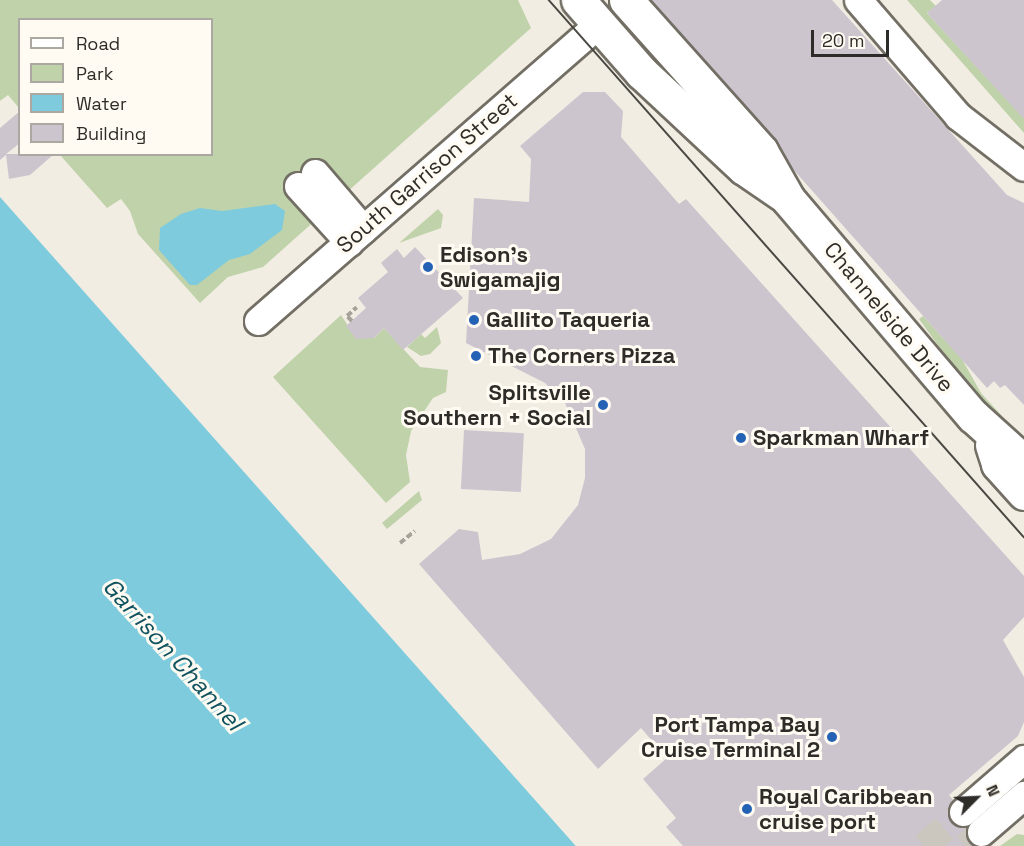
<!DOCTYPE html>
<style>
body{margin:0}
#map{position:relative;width:1024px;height:846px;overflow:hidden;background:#f2ede3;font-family:"Space Grotesk",sans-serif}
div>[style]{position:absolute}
.green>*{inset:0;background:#c0d2aa}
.water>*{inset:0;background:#7ecbdd}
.pier>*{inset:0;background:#f2ede3}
.building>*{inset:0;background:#cdc5ce;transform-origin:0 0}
.minor-tunnel>*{height:27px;margin-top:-13.5px;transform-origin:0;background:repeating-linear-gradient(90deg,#cbc6be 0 27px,transparent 0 41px)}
.path>*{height:4px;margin-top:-2px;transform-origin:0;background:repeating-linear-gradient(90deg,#a6a29a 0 6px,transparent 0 9px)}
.roads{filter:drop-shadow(2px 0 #736f65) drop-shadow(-2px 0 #736f65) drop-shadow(0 2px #736f65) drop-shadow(0 -2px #736f65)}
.minor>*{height:27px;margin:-13.5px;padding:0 13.5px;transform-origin:13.5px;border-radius:13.5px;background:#fff}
.major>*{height:33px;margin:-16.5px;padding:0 16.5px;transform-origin:16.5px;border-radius:16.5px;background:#fff}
.tram>*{height:1.5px;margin:-0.75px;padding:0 0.75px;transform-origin:0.75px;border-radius:0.75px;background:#4a4843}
.dots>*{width:16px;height:16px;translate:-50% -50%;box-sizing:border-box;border:3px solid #fffbf2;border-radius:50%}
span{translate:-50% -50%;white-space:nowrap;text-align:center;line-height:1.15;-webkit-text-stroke:6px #fffbf2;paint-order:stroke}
.street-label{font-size:22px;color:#2e2c28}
.poi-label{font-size:22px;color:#2e2c28;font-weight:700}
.left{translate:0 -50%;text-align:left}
.right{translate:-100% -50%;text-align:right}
.water-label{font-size:24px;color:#105360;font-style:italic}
.legend{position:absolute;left:18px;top:18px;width:195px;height:138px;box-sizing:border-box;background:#fffbf2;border:2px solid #aba8a1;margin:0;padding:8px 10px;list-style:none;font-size:18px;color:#2e2c28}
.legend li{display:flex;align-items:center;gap:12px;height:30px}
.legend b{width:30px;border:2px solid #aba8a1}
.north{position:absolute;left:946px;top:768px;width:60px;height:60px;-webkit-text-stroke:4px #fffbf2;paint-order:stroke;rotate:66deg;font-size:16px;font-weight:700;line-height:24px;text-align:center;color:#2e2c28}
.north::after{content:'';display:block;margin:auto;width:21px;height:27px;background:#2e2c28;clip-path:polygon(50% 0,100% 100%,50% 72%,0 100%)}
.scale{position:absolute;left:811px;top:30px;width:78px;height:27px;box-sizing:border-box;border:3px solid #2e2c28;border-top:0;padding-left:8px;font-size:18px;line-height:21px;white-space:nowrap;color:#2e2c28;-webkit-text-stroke:4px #fffbf2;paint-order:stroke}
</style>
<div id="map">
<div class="green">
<div style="clip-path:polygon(0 0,518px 0,531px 28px,263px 267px,228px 277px,200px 303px,138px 234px,130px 211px,121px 199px,107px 208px,60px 155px,212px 154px,212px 20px,20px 20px,19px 108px,8px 95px,0 101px)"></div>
<div style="clip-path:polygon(907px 0,930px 0,936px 6px,927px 13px,1024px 118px,1024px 133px)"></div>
<div style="clip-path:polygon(438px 209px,443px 215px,441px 228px,399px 243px)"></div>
<div style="clip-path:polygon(341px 315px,356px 338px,374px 338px,384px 328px,420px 367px,448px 370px,446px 392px,433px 398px,411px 431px,406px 455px,410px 482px,386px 503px,273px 377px)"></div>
<div style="clip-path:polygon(923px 316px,962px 359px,981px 393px,1022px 438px,974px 395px,919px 319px)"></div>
<div style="clip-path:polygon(437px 327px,441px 343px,430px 354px,421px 356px,407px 347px,421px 334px,425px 338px)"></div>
<div style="clip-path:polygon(419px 491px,422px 500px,387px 529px,382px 523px)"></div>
<div style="clip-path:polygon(1017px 834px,1024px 835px,1024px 846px,1000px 846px)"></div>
</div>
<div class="water">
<div style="clip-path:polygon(0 197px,576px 846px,0 846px)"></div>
<div style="clip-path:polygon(275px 204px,285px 211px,282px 230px,250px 254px,229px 260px,197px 285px,190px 285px,159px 250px,160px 228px,181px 214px,200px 208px,222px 211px)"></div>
</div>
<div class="pier">
<div style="clip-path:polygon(0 194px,2px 195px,579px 846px,576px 846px)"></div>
</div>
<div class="building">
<div style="clip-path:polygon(651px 0,832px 0,1007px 195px,1024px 203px,1024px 405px,1005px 385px,1000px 388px,994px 381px,987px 388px,792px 168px,775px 139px)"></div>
<div style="clip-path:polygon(942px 0,1024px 0,1024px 119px,927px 13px)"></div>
<div style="clip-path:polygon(583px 92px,605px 92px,623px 111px,621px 137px,679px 204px,686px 199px,1024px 576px,1024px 617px,1003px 640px,1024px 677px,1024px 722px,1018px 736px,949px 795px,953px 800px,948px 807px,951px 822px,966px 827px,966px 835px,974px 846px,683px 846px,666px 827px,676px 818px,643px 779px,667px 758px,641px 728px,598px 769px,419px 564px,459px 529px,478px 532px,482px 560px,520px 554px,551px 539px,578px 505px,585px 478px,585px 449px,565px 403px,545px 383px,466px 343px,474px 198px,529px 202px,531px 159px,520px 146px)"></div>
<div style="clip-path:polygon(20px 111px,20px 143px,6px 154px,54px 154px,30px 175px,9px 179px,6px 155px,0 160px,0 128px)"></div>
<div style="clip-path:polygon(415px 247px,463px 298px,403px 350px,384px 328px,374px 338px,356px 339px,346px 326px,366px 308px,358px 298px,388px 272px,381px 263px,397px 249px,404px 258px)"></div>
<div style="left:464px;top:430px;width:60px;height:59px;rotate:3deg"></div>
</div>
<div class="minor-tunnel">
<div style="left:924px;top:846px;width:52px;rotate:-41.1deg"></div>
<div style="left:966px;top:846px;width:21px;rotate:-43deg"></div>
</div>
<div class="path">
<div style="left:352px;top:321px;width:7px;rotate:-135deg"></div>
<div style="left:347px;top:316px;width:13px;rotate:-42deg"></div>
<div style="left:400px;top:543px;width:19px;rotate:-39deg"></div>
</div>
<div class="roads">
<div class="minor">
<div style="left:858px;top:0;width:153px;rotate:49.2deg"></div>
<div style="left:958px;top:116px;width:83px;rotate:37.7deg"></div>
<div style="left:315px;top:173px;width:74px;rotate:49.4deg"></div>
<div style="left:298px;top:186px;width:76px;rotate:47.7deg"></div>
<div style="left:258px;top:321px;width:450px;rotate:-41.1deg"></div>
<div style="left:963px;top:812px;width:81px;rotate:-41deg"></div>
<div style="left:981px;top:832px;width:57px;rotate:-40.7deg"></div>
</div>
<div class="major">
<div style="left:578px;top:0;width:96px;rotate:48.8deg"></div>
<div style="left:641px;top:72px;width:141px;rotate:43deg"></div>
<div style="left:744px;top:168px;width:46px;rotate:34.4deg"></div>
<div style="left:626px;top:0;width:203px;rotate:48.2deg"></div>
<div style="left:761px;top:151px;width:55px;rotate:60.6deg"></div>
<div style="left:788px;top:199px;width:285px;rotate:49.6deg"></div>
<div style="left:973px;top:416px;width:69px;rotate:42deg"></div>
<div style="left:992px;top:445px;width:20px;rotate:72deg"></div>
<div style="left:998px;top:464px;width:39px;rotate:48deg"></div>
</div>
</div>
<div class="tram">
<div style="left:549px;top:0;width:717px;rotate:48.51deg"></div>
</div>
<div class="dots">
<div style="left:428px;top:267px;background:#2362b4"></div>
<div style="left:474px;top:320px;background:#2362b4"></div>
<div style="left:476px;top:356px;background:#2362b4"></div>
<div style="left:603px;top:405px;background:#2362b4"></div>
<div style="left:741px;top:438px;background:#2362b4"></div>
<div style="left:832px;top:737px;background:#2362b4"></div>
<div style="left:747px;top:809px;background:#2362b4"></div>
</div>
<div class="street-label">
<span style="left:427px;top:173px;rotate:-41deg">South Garrison Street</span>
<span style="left:889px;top:317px;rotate:50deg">Channelside Drive</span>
</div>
<div class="poi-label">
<span class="left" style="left:440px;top:267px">Edison's<br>Swigamajig</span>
<span class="left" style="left:486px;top:320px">Gallito Taqueria</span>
<span class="left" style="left:488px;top:356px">The Corners Pizza</span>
<span class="right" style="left:591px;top:405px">Splitsville<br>Southern + Social</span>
<span class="left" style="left:753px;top:438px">Sparkman Wharf</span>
<span class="right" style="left:820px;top:737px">Port Tampa Bay<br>Cruise Terminal 2</span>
<span class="left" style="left:759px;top:809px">Royal Caribbean<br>cruise port</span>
</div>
<div class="water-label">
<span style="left:173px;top:654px;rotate:48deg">Garrison Channel</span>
</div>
<ul class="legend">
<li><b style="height:8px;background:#fff"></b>Road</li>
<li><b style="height:16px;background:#c0d2aa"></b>Park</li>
<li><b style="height:16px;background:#7ecbdd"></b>Water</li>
<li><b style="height:16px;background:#cdc5ce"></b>Building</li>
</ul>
<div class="north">N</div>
<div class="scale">20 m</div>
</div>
